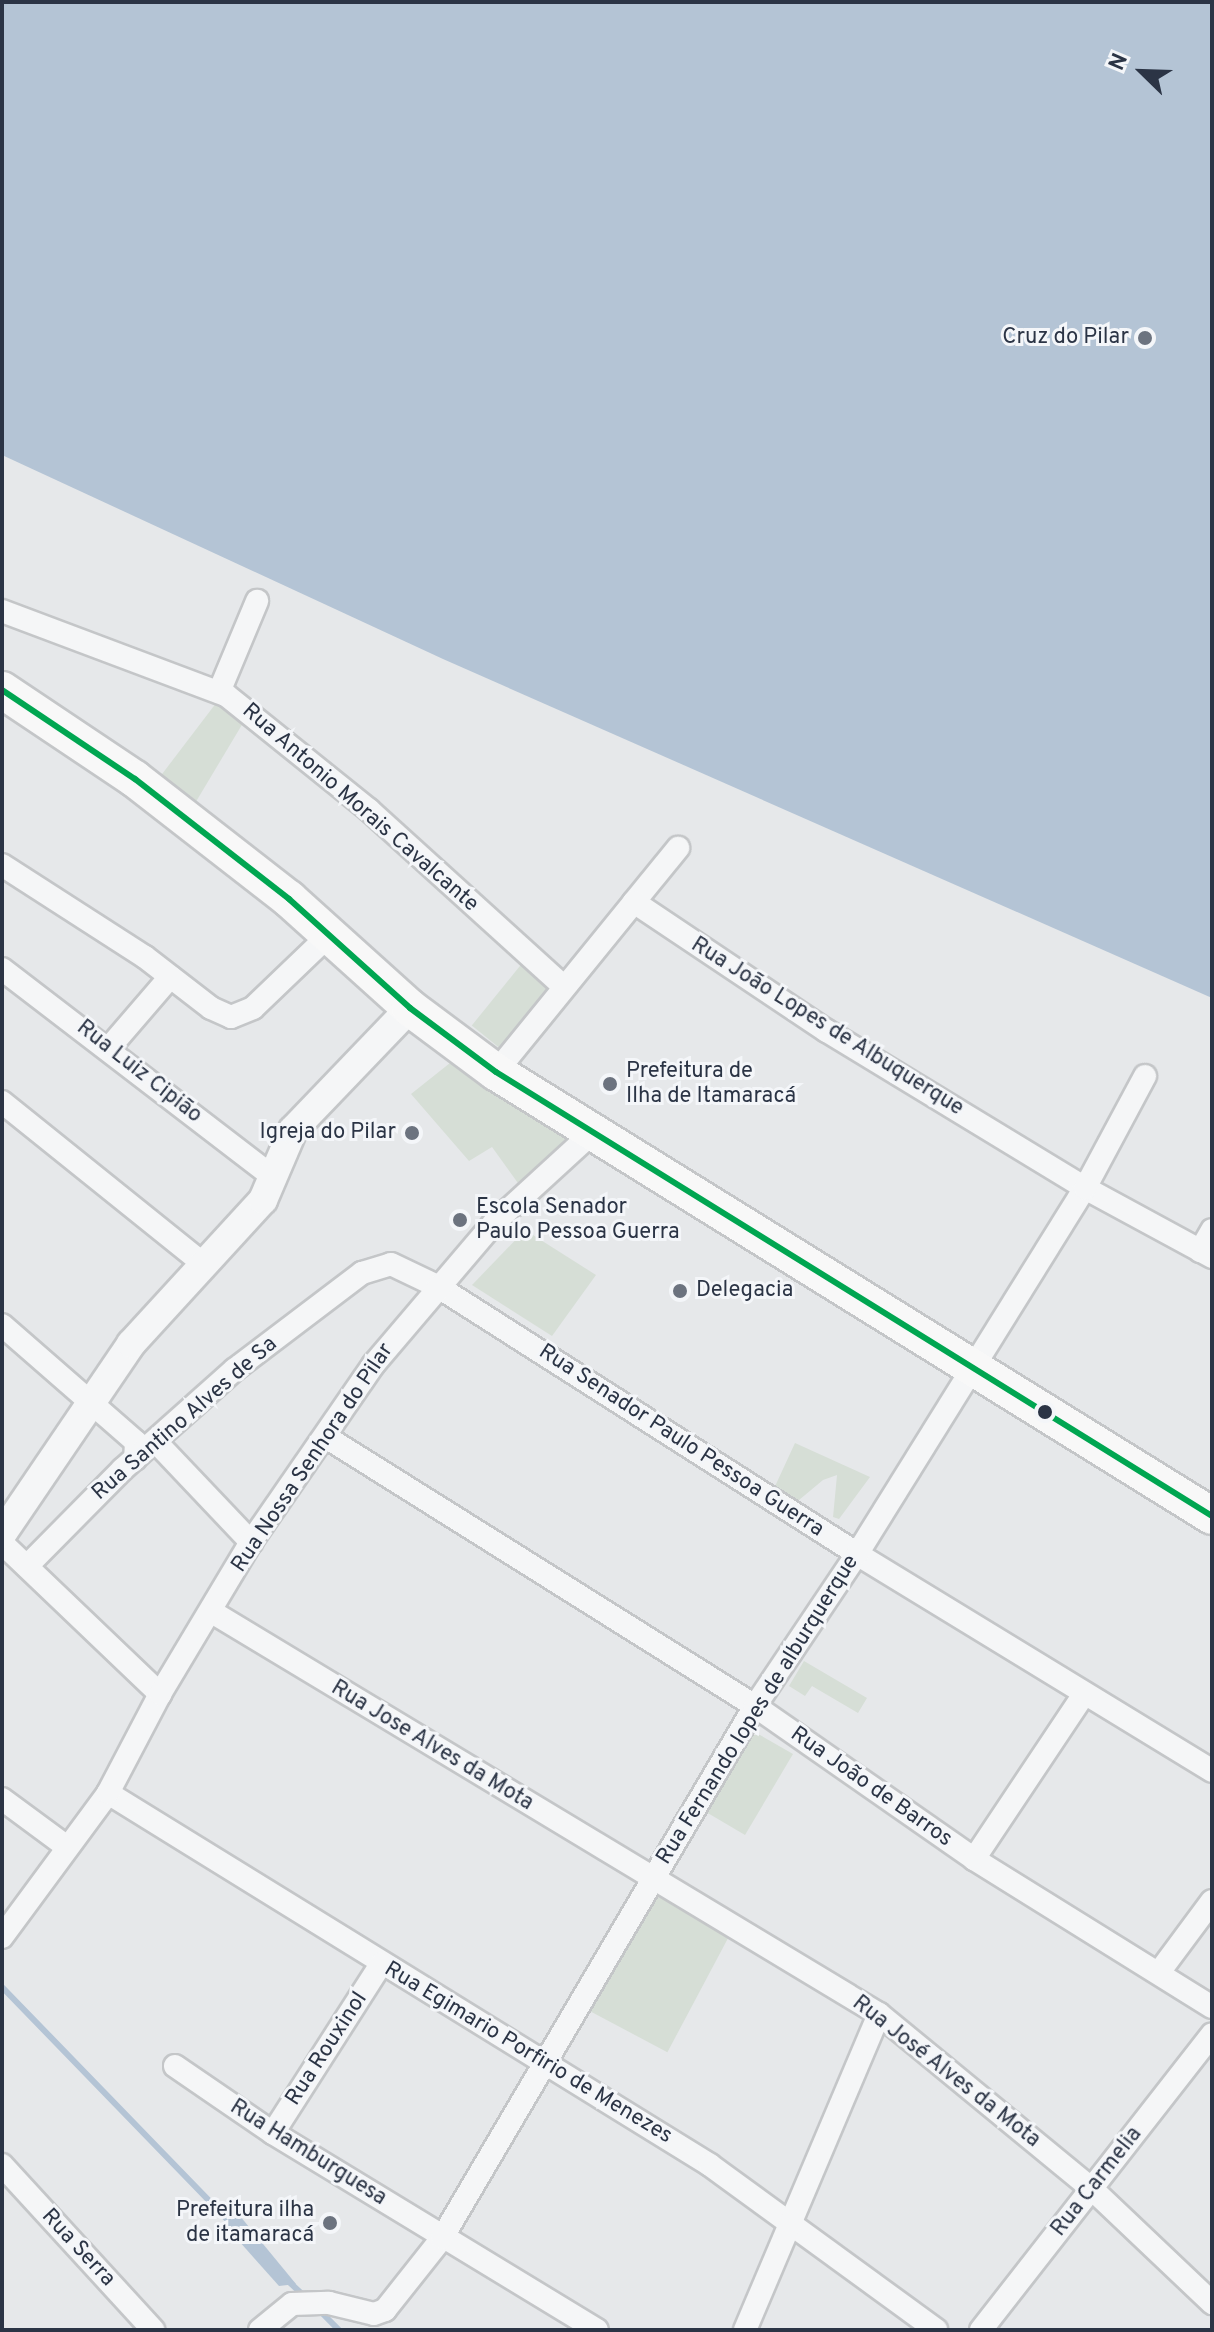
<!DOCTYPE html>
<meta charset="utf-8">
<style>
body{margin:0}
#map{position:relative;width:1214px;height:2332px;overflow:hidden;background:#e6e8ea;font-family:Overpass,sans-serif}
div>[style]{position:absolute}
.green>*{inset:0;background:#d6ded6;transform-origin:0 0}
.water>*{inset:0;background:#b4c4d5}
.stream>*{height:6px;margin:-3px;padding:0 3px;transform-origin:3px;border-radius:3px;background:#b4c4d5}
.roads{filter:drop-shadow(2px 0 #c4c6c8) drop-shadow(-2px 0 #c4c6c8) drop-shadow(0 2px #c4c6c8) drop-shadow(0 -2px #c4c6c8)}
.minor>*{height:22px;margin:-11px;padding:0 11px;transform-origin:11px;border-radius:11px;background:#f5f6f7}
.tertiary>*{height:28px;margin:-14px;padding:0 14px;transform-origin:14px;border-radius:14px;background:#f5f6f7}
.primary>*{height:36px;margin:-18px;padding:0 18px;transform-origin:18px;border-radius:18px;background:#f8f8f8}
.bus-1>*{height:6px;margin:-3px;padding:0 3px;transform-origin:3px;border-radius:3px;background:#00a651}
.dots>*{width:22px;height:22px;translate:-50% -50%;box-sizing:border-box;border:4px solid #f4f6f9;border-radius:50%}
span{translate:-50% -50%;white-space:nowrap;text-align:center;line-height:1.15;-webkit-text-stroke:6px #f4f6f9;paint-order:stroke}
.poi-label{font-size:22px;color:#2b3445}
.right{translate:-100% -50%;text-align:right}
.left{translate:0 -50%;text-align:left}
.street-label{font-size:22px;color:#2b3445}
.frame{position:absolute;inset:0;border:4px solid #2b3445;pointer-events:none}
.north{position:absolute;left:1102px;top:32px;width:80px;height:80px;-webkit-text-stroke:6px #f4f6f9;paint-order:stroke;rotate:293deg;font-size:22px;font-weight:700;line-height:32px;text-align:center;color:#2b3445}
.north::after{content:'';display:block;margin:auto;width:28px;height:36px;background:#2b3445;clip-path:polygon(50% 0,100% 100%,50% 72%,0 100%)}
</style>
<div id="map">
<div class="green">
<div style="clip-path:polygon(223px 694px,249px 713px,191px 810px,156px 782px)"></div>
<div style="left:524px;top:961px;width:41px;height:83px;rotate:39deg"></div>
<div style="clip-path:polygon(450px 1063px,581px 1137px,528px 1197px,492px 1147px,469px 1161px,411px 1094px)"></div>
<div style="clip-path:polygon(525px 1230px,596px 1275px,552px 1336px,472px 1285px)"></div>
<div style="clip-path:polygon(795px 1443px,870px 1477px,839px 1519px,833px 1517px,837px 1475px,823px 1480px,793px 1505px,771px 1495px)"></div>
<div style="clip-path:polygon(804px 1661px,867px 1698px,858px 1713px,812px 1686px,805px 1696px,789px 1686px)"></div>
<div style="clip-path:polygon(752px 1735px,760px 1735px,793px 1754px,745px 1835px,706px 1812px)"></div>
<div style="left:654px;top:1890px;width:88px;height:137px;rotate:28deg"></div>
</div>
<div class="water">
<div style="clip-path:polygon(2px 2px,1212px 2px,1212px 998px,443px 659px,2px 455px)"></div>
<div style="clip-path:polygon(240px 2216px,296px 2284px,279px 2286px,223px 2223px)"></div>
</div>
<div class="stream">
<div style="left:2px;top:1987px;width:333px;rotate:45.9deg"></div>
<div style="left:287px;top:2280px;width:25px;rotate:43deg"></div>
<div style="left:319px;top:2310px;width:28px;rotate:45deg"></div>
</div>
<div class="roads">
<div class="minor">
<div style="left:2px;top:611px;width:239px;rotate:20.6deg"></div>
<div style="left:226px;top:695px;width:184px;rotate:38.8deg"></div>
<div style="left:369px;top:810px;width:262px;rotate:42.2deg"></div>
<div style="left:219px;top:692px;width:99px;rotate:-67.3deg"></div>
<div style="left:2px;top:865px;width:170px;rotate:32.8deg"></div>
<div style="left:145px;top:957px;width:83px;rotate:37.7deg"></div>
<div style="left:211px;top:1008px;width:22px;rotate:24deg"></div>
<div style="left:231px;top:1017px;width:24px;rotate:-22deg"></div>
<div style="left:253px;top:1008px;width:104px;rotate:-43.8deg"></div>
<div style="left:634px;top:902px;width:70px;rotate:-50.8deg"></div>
<div style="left:2px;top:969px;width:343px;rotate:37.5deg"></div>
<div style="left:109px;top:1048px;width:94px;rotate:-49.3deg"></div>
<div style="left:496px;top:1072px;width:219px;rotate:-50.9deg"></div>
<div style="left:634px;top:902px;width:232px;rotate:33.8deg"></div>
<div style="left:827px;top:1031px;width:302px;rotate:31.3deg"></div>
<div style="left:1085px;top:1188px;width:145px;rotate:28.5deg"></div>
<div style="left:2px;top:1102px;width:257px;rotate:38.8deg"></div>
<div style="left:1200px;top:1251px;width:24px;rotate:-60deg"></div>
<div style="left:2px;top:1325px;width:178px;rotate:41.1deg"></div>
<div style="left:136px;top:1442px;width:17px;rotate:93deg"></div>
<div style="left:326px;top:1437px;width:506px;rotate:32.09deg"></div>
<div style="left:755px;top:1706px;width:267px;rotate:34.9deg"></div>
<div style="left:974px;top:1859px;width:280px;rotate:31.9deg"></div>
<div style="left:157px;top:1443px;width:137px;rotate:46.5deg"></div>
<div style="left:2px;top:1543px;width:219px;rotate:43.7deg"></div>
<div style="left:27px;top:1566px;width:136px;rotate:-45.3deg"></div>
<div style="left:123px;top:1469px;width:149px;rotate:-41.7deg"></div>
<div style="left:234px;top:1370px;width:161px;rotate:-37.2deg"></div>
<div style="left:362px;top:1273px;width:30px;rotate:-17deg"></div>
<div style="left:391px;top:1264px;width:51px;rotate:25.6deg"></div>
<div style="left:437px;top:1286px;width:498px;rotate:32.5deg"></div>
<div style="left:857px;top:1554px;width:416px;rotate:31.4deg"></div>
<div style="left:212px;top:1612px;width:779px;rotate:31.08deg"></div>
<div style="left:879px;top:2014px;width:276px;rotate:39.4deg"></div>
<div style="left:1092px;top:2189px;width:166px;rotate:43.5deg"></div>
<div style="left:108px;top:1793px;width:708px;rotate:31.71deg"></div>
<div style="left:710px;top:2165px;width:280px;rotate:36.1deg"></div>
<div style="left:2px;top:1799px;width:81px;rotate:36.4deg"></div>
<div style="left:974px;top:1859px;width:198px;rotate:-56.3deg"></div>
<div style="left:2px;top:1937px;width:179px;rotate:-53.6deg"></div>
<div style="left:108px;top:1793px;width:112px;rotate:-62.3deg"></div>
<div style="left:160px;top:1694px;width:177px;rotate:-59.1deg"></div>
<div style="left:251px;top:1542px;width:216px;rotate:-55.4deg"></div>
<div style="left:374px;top:1364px;width:185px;rotate:-49.6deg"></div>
<div style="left:494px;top:1223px;width:132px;rotate:-42.5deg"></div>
<div style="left:1160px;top:1971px;width:87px;rotate:-53.4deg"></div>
<div style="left:175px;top:2066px;width:119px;rotate:34.4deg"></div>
<div style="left:273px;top:2133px;width:379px;rotate:31.3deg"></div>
<div style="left:273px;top:2133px;width:201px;rotate:-57.4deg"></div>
<div style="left:2px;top:2165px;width:224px;rotate:47.5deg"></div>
<div style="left:260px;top:2330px;width:41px;rotate:-39.1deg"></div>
<div style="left:292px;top:2304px;width:37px;rotate:-2deg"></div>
<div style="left:329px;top:2303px;width:46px;rotate:13.7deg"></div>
<div style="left:374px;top:2314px;width:12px;rotate:-20deg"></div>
<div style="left:385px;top:2310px;width:92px;rotate:-51.6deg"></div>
<div style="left:442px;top:2238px;width:617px;rotate:-59.53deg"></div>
<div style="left:755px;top:1706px;width:183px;rotate:-56.1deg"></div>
<div style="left:857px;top:1554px;width:431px;rotate:-58.1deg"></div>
<div style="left:1085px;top:1188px;width:127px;rotate:-61.8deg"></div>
<div style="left:745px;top:2330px;width:343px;rotate:-67deg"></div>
<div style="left:981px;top:2330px;width:375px;rotate:-52deg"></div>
</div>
<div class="tertiary">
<div style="left:2px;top:1534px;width:230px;rotate:-55.8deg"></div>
<div style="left:131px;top:1344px;width:195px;rotate:-47.5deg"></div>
<div style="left:263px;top:1200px;width:76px;rotate:-66.8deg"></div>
<div style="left:293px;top:1130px;width:169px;rotate:-46.2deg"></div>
</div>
<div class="primary">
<div style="left:2px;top:690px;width:160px;rotate:33.8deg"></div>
<div style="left:135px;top:779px;width:195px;rotate:37.9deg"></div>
<div style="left:289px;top:899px;width:163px;rotate:42deg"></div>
<div style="left:410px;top:1008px;width:107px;rotate:36.7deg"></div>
<div style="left:496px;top:1072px;width:842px;rotate:31.8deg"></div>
</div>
</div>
<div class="bus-1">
<div style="left:2px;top:690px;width:160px;rotate:33.8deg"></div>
<div style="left:135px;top:779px;width:195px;rotate:37.9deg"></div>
<div style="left:289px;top:899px;width:163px;rotate:42deg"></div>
<div style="left:410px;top:1008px;width:107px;rotate:36.7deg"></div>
<div style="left:496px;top:1072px;width:842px;rotate:31.8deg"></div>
</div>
<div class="dots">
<div style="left:1145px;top:338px;background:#6c737f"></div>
<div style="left:610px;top:1084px;background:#6c737f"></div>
<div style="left:412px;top:1133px;background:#6c737f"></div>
<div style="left:460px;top:1220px;background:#6c737f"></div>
<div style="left:680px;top:1291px;background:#6c737f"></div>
<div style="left:1045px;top:1412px;background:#2b3445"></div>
<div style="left:330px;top:2223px;background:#6c737f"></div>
</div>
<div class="poi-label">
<span class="right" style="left:1129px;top:338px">Cruz do Pilar</span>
<span class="left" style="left:626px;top:1084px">Prefeitura de<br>Ilha de Itamaracá</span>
<span class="right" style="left:396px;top:1133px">Igreja do Pilar</span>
<span class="left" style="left:476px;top:1220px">Escola Senador<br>Paulo Pessoa Guerra</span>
<span class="left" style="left:696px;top:1291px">Delegacia</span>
<span class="right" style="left:314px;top:2223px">Prefeitura ilha<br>de itamaracá</span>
</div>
<div class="street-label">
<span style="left:360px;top:808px;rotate:41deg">Rua Antonio Morais Cavalcante</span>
<span style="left:827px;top:1027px;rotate:32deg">Rua João Lopes de Albuquerque</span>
<span style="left:139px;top:1072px;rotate:38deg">Rua Luiz Cipião</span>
<span style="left:185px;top:1419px;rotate:-41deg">Rua Santino Alves de Sa</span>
<span style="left:681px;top:1441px;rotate:33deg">Rua Senador Paulo Pessoa Guerra</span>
<span style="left:313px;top:1458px;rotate:-56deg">Rua Nossa Senhora do Pilar</span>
<span style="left:758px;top:1710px;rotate:-58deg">Rua Fernando lopes de alburquerque</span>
<span style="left:432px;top:1746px;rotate:31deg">Rua Jose Alves da Mota</span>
<span style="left:871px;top:1787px;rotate:35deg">Rua João de Barros</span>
<span style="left:327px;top:2049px;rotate:-57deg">Rua Rouxinol</span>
<span style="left:528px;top:2053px;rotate:31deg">Rua Egimario Porfirio de Menezes</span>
<span style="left:946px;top:2072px;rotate:38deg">Rua José Alves da Mota</span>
<span style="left:308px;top:2153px;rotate:32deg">Rua Hamburguesa</span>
<span style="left:1097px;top:2182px;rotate:-52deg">Rua Carmelia</span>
<span style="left:78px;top:2248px;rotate:47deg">Rua Serra</span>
</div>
<div class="frame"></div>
<div class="north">N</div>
</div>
